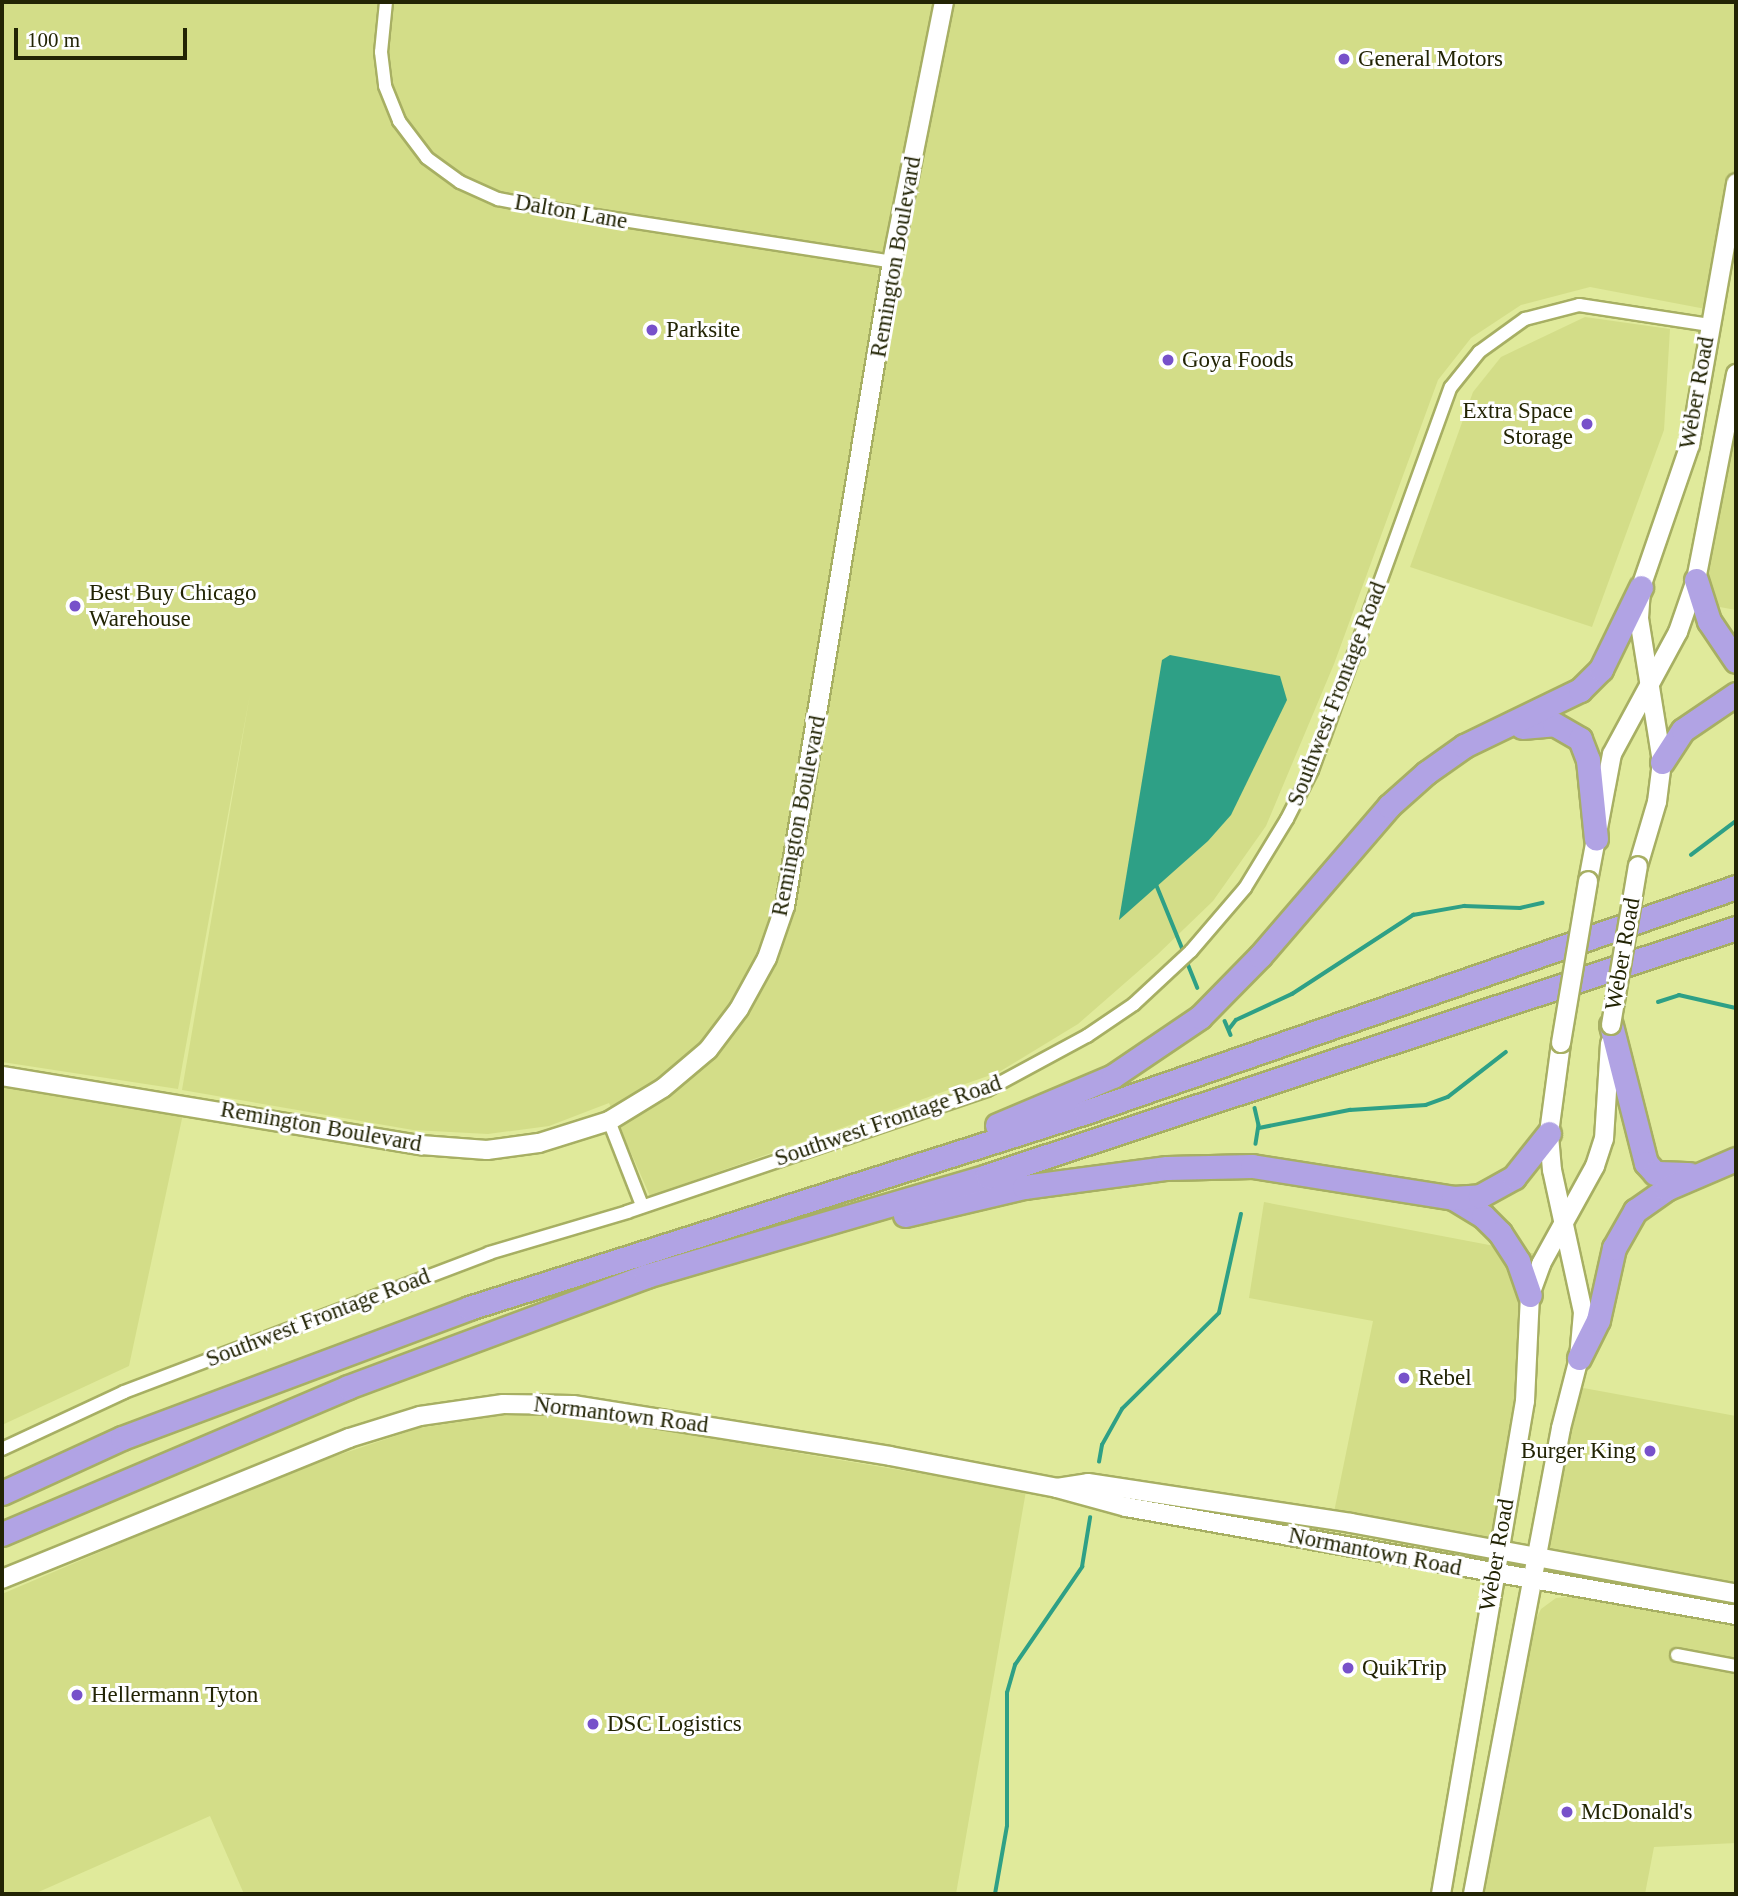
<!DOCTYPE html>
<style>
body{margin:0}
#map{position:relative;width:1738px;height:1896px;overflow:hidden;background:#e0ea9b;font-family:"Times New Roman",serif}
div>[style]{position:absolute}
.built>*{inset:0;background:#d3dd88}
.water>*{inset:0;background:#2ea086}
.stream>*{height:3.5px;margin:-1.75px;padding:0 1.75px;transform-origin:1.75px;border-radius:1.75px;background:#2ea086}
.roads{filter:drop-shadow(2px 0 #a7af63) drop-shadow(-2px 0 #a7af63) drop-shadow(0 2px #a7af63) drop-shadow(0 -2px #a7af63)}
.street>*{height:12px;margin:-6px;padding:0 6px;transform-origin:6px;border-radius:6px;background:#fff}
.secondary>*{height:18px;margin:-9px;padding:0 9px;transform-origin:9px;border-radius:9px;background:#fff}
.highway>*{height:23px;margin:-11.5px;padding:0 11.5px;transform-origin:11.5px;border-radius:11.5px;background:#b1a3e4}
.bridges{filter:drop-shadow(2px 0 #a7af63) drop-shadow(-2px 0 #a7af63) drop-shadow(0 2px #a7af63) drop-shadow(0 -2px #a7af63)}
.secondary-bridge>*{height:18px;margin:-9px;padding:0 9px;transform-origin:9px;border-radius:9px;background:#fff}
.dots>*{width:19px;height:19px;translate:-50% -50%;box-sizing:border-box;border:4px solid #fff;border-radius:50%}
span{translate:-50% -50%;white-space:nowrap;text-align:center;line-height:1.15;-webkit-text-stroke:6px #fff;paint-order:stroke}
.poi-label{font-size:23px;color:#222404}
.left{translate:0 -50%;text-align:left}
.right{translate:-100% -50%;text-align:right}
.street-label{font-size:23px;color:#222404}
.frame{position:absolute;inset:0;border:4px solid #222404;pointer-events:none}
.scale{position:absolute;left:14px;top:28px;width:173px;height:32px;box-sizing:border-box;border:4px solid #222404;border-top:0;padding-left:9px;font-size:21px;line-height:24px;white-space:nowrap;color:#222404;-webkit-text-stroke:5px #fff;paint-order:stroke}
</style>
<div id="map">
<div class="built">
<div style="clip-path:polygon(2px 2px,1736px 2px,1736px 162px,1711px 310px,1590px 287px,1521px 305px,1471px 338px,1438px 380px,1334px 664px,1266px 826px,1213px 901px,1157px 955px,1078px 1024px,999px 1072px,650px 1196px,609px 1103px,549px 1126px,488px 1134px,413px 1130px,182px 1090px,250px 694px,178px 1089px,2px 1062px)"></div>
<div style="clip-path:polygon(1585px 317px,1670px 329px,1664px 430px,1592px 627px,1410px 567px,1473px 392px,1501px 357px)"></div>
<div style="clip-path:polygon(1736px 392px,1736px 610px,1698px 603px)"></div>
<div style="clip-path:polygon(2px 1086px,183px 1114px,129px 1366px,2px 1425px)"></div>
<div style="clip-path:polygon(1264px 1202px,1547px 1256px,1498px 1539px,1334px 1512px,1373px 1321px,1249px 1298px)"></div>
<div style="clip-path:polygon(1567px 1385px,1736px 1416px,1736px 1583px,1538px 1550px)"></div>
<div style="clip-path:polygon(505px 1415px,576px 1416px,1026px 1491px,956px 1894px,244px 1894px,210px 1816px,34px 1894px,2px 1894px,2px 1594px,285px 1473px,419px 1428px)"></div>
<div style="clip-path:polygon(1577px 1596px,1736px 1622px,1736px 1843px,1654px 1847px,1645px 1894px,1477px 1894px,1531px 1629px,1541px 1609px,1556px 1598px)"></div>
</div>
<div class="water">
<div style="clip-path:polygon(1170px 655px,1280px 676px,1287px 700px,1231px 815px,1208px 841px,1119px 920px,1162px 660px)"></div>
</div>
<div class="stream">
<div style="left:1691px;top:855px;width:56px;rotate:-37.1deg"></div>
<div style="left:1157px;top:886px;width:71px;rotate:67.8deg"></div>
<div style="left:1186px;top:959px;width:31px;rotate:68deg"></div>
<div style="left:1658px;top:1002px;width:22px;rotate:-18deg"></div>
<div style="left:1679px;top:995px;width:58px;rotate:12.8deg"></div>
<div style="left:1225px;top:1021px;width:15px;rotate:67deg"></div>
<div style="left:1229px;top:1029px;width:11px;rotate:-52deg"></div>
<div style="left:1236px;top:1020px;width:62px;rotate:-24.9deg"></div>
<div style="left:1292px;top:994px;width:145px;rotate:-33.1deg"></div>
<div style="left:1413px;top:915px;width:52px;rotate:-10deg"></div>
<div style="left:1464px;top:906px;width:56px;rotate:2deg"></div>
<div style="left:1520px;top:908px;width:23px;rotate:-13deg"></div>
<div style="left:1255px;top:1108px;width:17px;rotate:77deg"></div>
<div style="left:1259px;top:1125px;width:19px;rotate:99deg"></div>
<div style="left:1259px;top:1128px;width:93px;rotate:-11.2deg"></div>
<div style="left:1350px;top:1110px;width:76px;rotate:-3.8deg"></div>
<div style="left:1426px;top:1105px;width:23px;rotate:-20deg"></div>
<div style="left:1448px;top:1097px;width:73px;rotate:-37.8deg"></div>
<div style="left:1099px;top:1462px;width:17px;rotate:-80deg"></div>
<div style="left:1102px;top:1445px;width:41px;rotate:-60.9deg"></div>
<div style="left:1122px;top:1409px;width:136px;rotate:-44.7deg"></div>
<div style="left:1219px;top:1313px;width:101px;rotate:-77.5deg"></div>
<div style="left:995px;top:1894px;width:69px;rotate:-80deg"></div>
<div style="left:1007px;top:1826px;width:133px;rotate:-90deg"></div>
<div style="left:1007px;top:1693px;width:29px;rotate:-74deg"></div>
<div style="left:1015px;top:1665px;width:119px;rotate:-55.6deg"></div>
<div style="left:1082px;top:1567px;width:50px;rotate:-80.7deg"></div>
</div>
<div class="roads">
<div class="street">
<div style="left:386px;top:2px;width:50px;rotate:95.7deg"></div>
<div style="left:381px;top:52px;width:34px;rotate:83deg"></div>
<div style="left:385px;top:86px;width:38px;rotate:68deg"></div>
<div style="left:399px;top:121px;width:46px;rotate:52.9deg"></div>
<div style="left:427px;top:158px;width:41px;rotate:36deg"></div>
<div style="left:460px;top:182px;width:42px;rotate:24.1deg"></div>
<div style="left:498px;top:199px;width:48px;rotate:10.8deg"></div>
<div style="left:545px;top:208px;width:351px;rotate:8.8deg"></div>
<div style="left:609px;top:1121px;width:90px;rotate:68.6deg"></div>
<div style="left:2px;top:1449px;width:135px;rotate:-25deg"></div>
<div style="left:124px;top:1392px;width:391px;rotate:-20.8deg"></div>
<div style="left:489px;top:1253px;width:144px;rotate:-16.5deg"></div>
<div style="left:627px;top:1212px;width:380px;rotate:-18.7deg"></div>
<div style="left:987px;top:1090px;width:114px;rotate:-28.4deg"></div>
<div style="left:1087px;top:1036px;width:57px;rotate:-34.2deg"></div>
<div style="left:1134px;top:1004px;width:78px;rotate:-42.9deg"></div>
<div style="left:1191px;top:951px;width:83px;rotate:-49.4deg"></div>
<div style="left:1245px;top:888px;width:81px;rotate:-58.7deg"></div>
<div style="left:1287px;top:819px;width:55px;rotate:-63deg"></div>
<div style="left:1312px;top:770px;width:407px;rotate:-70.1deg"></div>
<div style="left:1451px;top:387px;width:45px;rotate:-51.3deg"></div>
<div style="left:1479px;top:352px;width:57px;rotate:-35.7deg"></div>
<div style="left:1525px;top:319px;width:56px;rotate:-14.5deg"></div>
<div style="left:1579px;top:305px;width:132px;rotate:8.7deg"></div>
<div style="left:1677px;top:1655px;width:60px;rotate:10.6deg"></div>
</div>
<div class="secondary">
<div style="left:1638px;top:866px;width:67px;rotate:-73.5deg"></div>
<div style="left:1657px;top:802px;width:40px;rotate:-82.9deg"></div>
<div style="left:1662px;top:762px;width:146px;rotate:-99.1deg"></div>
<div style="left:1639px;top:618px;width:31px;rotate:-86deg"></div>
<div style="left:1641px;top:587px;width:150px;rotate:-71deg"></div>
<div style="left:1690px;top:445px;width:266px;rotate:-80deg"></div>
<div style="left:1588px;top:881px;width:129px;rotate:-79.3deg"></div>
<div style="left:1612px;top:754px;width:139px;rotate:-61.6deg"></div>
<div style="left:1678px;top:632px;width:55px;rotate:-70.9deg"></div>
<div style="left:1696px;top:580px;width:210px;rotate:-79deg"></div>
<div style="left:2px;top:1076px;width:425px;rotate:9.4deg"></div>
<div style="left:421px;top:1145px;width:66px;rotate:4.3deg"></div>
<div style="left:487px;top:1150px;width:52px;rotate:-7.7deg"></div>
<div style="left:539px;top:1143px;width:73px;rotate:-17.4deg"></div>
<div style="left:609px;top:1121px;width:63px;rotate:-31.4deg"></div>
<div style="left:663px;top:1088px;width:59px;rotate:-40.2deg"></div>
<div style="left:708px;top:1050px;width:51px;rotate:-52.9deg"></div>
<div style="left:739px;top:1009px;width:58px;rotate:-61.2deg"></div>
<div style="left:767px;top:958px;width:55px;rotate:-70.9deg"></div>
<div style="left:785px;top:906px;width:653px;rotate:-80.57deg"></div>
<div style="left:892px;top:262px;width:265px;rotate:-78.7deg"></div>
<div style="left:1057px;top:1488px;width:31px;rotate:-9deg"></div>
<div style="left:1088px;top:1483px;width:266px;rotate:8.6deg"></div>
<div style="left:1351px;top:1523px;width:391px;rotate:10.4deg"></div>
<div style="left:2px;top:1579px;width:375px;rotate:-22.1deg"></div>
<div style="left:349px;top:1438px;width:74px;rotate:-17.2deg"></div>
<div style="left:420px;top:1416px;width:84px;rotate:-8.2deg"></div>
<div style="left:503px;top:1404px;width:70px;rotate:0.8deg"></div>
<div style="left:573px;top:1405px;width:321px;rotate:9.1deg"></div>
<div style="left:890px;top:1456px;width:170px;rotate:10.8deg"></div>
<div style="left:1057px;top:1488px;width:72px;rotate:15.4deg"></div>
<div style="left:1126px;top:1507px;width:619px;rotate:10.04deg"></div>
<div style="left:1441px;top:1894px;width:500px;rotate:-80.33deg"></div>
<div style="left:1525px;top:1401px;width:106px;rotate:-87.3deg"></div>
<div style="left:1530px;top:1295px;width:33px;rotate:-70deg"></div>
<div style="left:1541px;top:1264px;width:112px;rotate:-61.1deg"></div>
<div style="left:1595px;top:1166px;width:28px;rotate:-72deg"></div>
<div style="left:1604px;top:1139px;width:96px;rotate:-86.4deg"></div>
<div style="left:1473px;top:1894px;width:474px;rotate:-79.3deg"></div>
<div style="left:1561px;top:1428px;width:72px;rotate:-75.6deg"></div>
<div style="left:1579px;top:1358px;width:46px;rotate:-85deg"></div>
<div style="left:1583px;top:1312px;width:145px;rotate:-102.3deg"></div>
<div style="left:1552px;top:1170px;width:37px;rotate:-95deg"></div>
<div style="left:1549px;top:1133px;width:91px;rotate:-82.4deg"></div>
</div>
<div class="highway">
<div style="left:1696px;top:580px;width:43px;rotate:72.4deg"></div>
<div style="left:1709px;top:621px;width:48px;rotate:56deg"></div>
<div style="left:1522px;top:727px;width:32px;rotate:-5deg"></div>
<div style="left:1554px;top:724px;width:30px;rotate:30deg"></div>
<div style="left:1580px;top:739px;width:22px;rotate:69deg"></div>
<div style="left:1588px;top:760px;width:79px;rotate:84.2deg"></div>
<div style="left:1662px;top:762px;width:38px;rotate:-57deg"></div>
<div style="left:1683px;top:730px;width:64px;rotate:-34.2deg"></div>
<div style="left:1611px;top:1025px;width:142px;rotate:75.8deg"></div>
<div style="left:1646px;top:1163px;width:13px;rotate:48deg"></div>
<div style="left:1655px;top:1173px;width:34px;rotate:2deg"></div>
<div style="left:997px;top:1125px;width:126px;rotate:-22.9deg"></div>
<div style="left:1113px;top:1076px;width:105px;rotate:-34.1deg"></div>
<div style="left:1200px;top:1017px;width:86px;rotate:-45.5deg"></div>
<div style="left:1260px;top:956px;width:198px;rotate:-49.3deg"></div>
<div style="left:1389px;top:806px;width:50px;rotate:-41.7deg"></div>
<div style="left:1426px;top:773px;width:47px;rotate:-35.4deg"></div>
<div style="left:1464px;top:746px;width:129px;rotate:-25.8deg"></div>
<div style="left:1580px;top:690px;width:30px;rotate:-45deg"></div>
<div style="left:1601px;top:669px;width:91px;rotate:-64deg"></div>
<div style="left:1453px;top:1198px;width:35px;rotate:31deg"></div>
<div style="left:1483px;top:1216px;width:24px;rotate:45deg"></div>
<div style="left:1500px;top:1233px;width:33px;rotate:57deg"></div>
<div style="left:1518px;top:1261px;width:36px;rotate:71deg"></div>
<div style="left:905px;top:1215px;width:122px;rotate:-13.2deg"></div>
<div style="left:1024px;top:1187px;width:144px;rotate:-7.6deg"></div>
<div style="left:1167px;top:1168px;width:85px;rotate:-1.3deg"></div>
<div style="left:1252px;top:1166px;width:204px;rotate:9deg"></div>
<div style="left:1453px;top:1198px;width:27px;rotate:-4deg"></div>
<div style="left:1480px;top:1196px;width:39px;rotate:-29deg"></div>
<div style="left:1514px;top:1177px;width:56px;rotate:-51.5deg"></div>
<div style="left:1579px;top:1358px;width:42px;rotate:-63.4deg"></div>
<div style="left:1598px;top:1320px;width:74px;rotate:-77.5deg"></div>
<div style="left:1614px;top:1248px;width:43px;rotate:-60.4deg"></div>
<div style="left:1635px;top:1211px;width:38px;rotate:-35deg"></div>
<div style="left:1666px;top:1189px;width:76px;rotate:-23.2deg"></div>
<div style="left:2px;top:1493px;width:132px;rotate:-24.6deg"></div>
<div style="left:122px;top:1438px;width:371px;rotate:-20.5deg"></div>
<div style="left:469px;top:1308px;width:647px;rotate:-17.62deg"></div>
<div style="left:1086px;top:1112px;width:688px;rotate:-19.09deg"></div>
<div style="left:2px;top:1534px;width:376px;rotate:-23deg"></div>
<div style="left:348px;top:1387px;width:318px;rotate:-20.4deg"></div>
<div style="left:646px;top:1276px;width:355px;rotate:-16.3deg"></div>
<div style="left:987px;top:1176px;width:789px;rotate:-18.32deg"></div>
</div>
</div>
<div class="bridges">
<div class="secondary-bridge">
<div style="left:1611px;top:1025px;width:161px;rotate:-80.4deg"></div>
<div style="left:1561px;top:1043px;width:164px;rotate:-80.5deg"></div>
</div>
</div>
<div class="dots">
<div style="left:1344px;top:59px;background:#7751ca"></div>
<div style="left:652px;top:330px;background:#7751ca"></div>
<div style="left:1168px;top:360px;background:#7751ca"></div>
<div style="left:1587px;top:424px;background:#7751ca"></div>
<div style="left:75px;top:606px;background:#7751ca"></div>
<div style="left:1404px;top:1378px;background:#7751ca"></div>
<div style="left:1650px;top:1451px;background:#7751ca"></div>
<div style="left:1348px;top:1668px;background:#7751ca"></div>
<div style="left:77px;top:1695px;background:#7751ca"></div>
<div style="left:593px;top:1724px;background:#7751ca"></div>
<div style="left:1567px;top:1812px;background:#7751ca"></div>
</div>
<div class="poi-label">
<span class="left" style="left:1358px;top:59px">General Motors</span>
<span class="left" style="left:666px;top:330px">Parksite</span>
<span class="left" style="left:1182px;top:360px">Goya Foods</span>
<span class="right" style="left:1573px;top:424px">Extra Space<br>Storage</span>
<span class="left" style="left:89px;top:606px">Best Buy Chicago<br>Warehouse</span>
<span class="left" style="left:1418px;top:1378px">Rebel</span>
<span class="right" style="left:1636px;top:1451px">Burger King</span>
<span class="left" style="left:1362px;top:1668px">QuikTrip</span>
<span class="left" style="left:91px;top:1695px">Hellermann Tyton</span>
<span class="left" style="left:607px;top:1724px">DSC Logistics</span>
<span class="left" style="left:1581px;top:1812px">McDonald's</span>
</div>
<div class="street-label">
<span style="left:571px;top:212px;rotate:10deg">Dalton Lane</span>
<span style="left:896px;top:257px;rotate:-80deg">Remington Boulevard</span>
<span style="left:1697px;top:393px;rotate:-80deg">Weber Road</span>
<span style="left:1337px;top:694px;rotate:-69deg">Southwest Frontage Road</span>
<span style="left:799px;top:816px;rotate:-79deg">Remington Boulevard</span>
<span style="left:1623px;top:954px;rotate:-80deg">Weber Road</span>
<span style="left:888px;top:1121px;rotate:-19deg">Southwest Frontage Road</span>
<span style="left:321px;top:1127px;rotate:10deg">Remington Boulevard</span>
<span style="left:318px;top:1318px;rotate:-21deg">Southwest Frontage Road</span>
<span style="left:621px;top:1415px;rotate:7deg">Normantown Road</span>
<span style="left:1375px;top:1552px;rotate:11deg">Normantown Road</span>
<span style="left:1497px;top:1555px;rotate:-80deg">Weber Road</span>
</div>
<div class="frame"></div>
<div class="scale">100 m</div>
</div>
